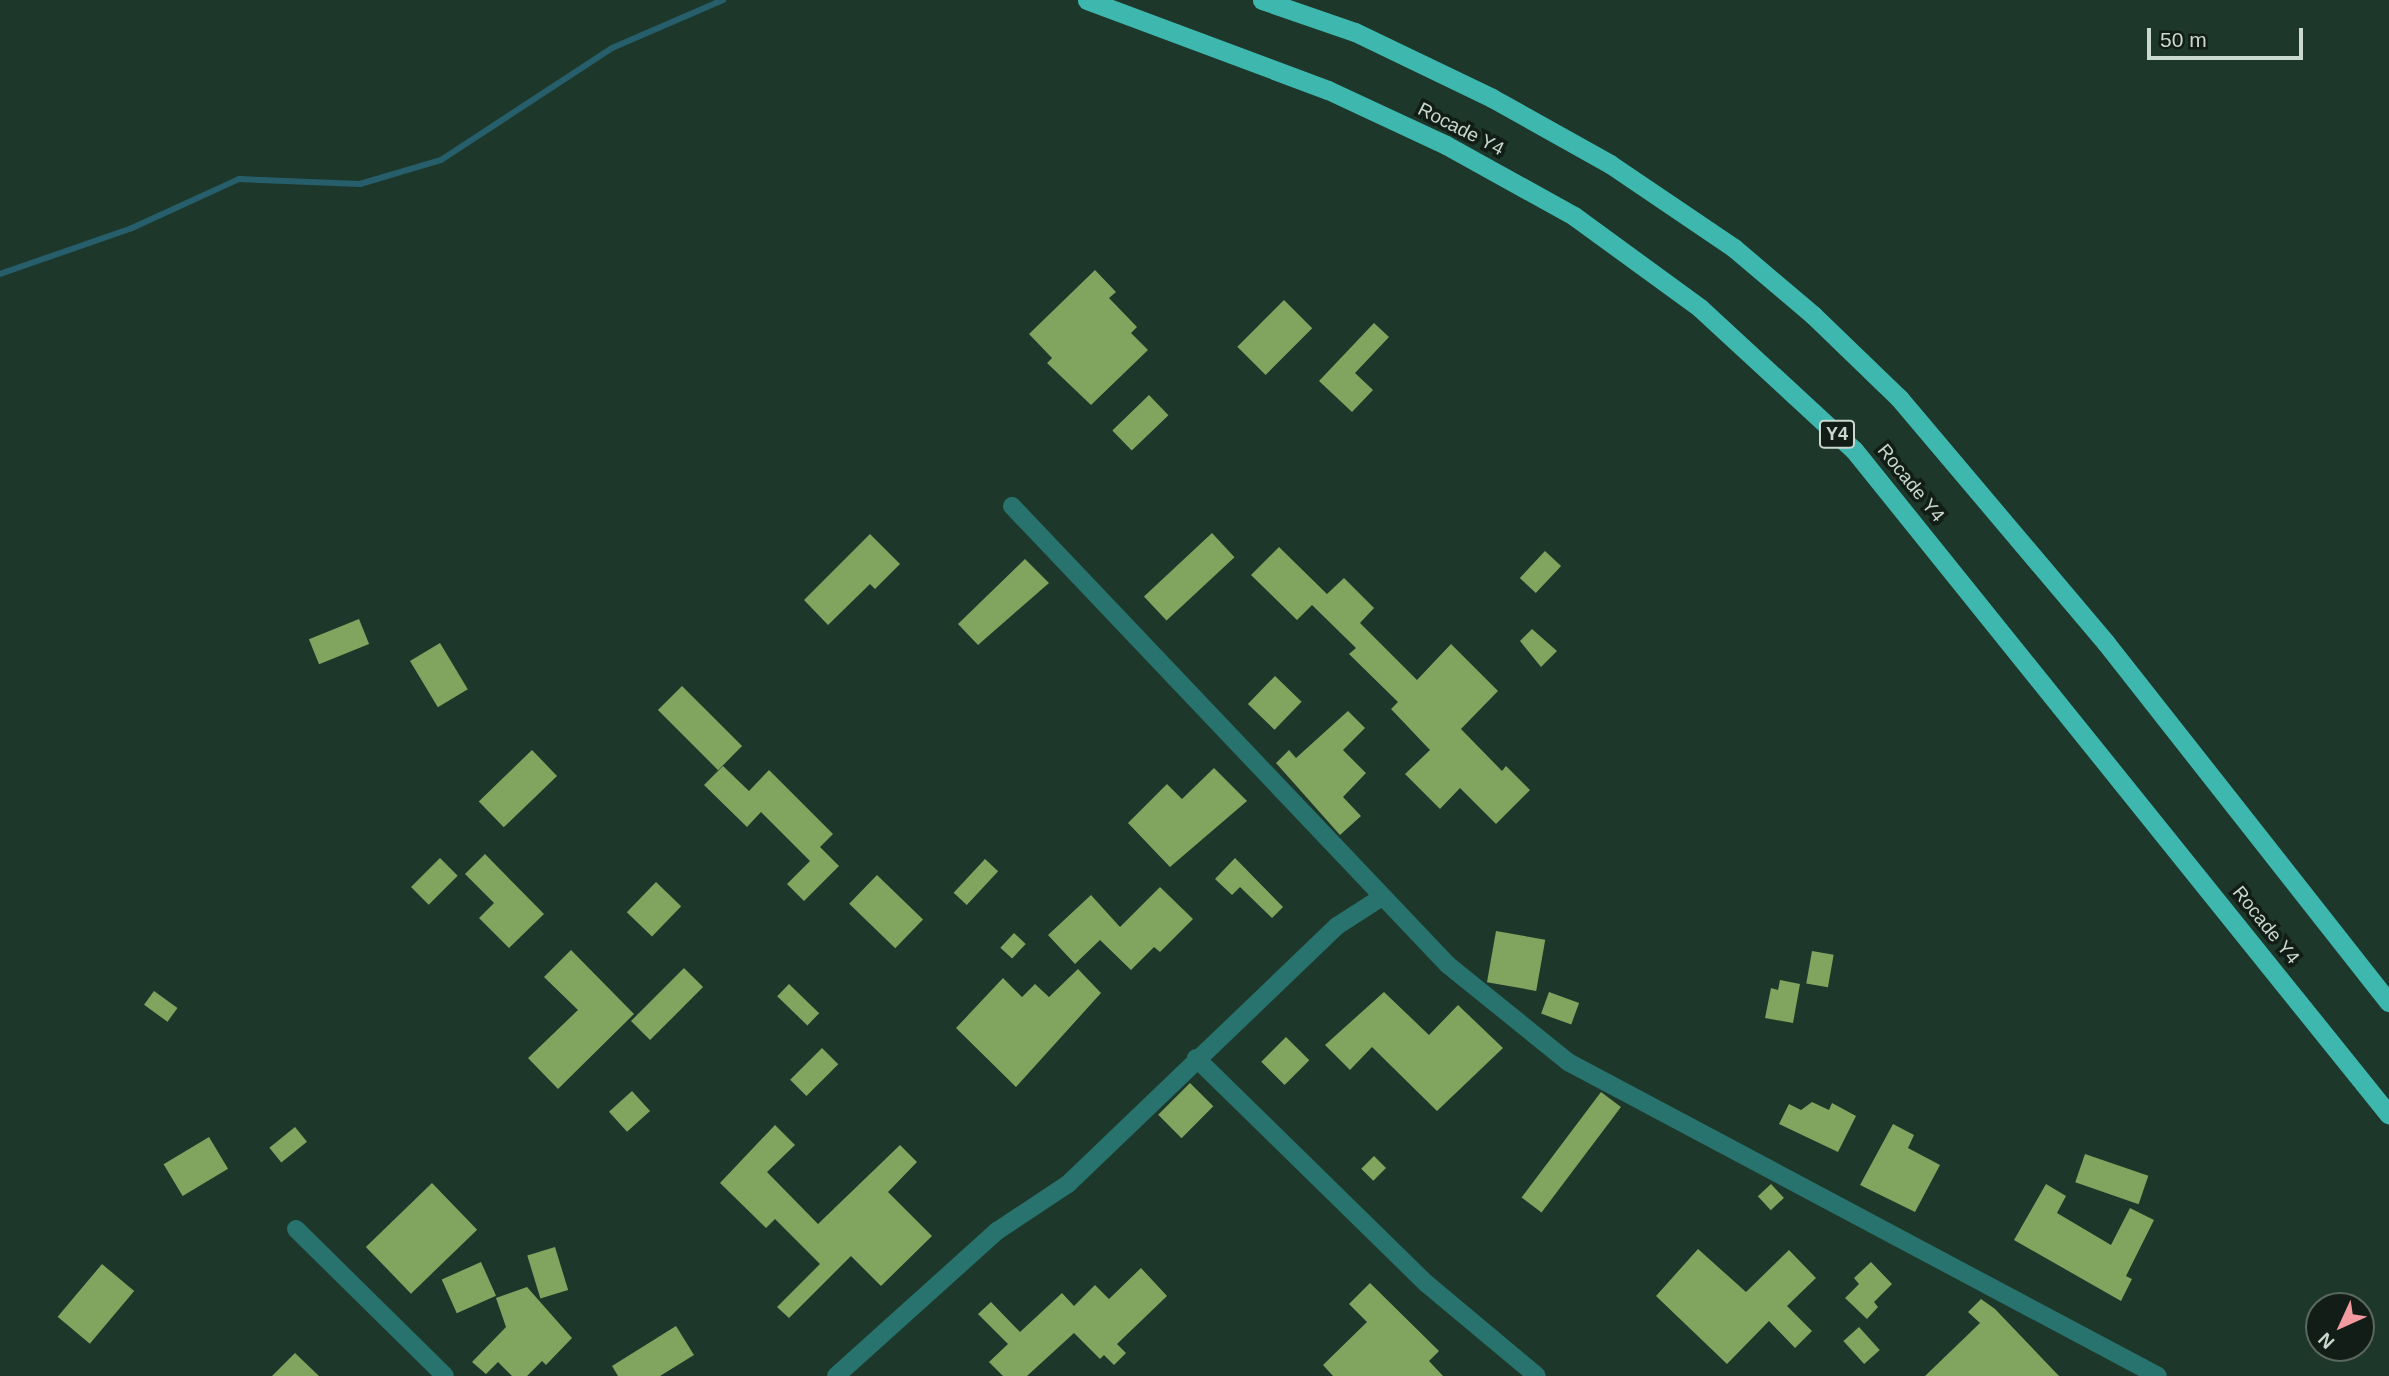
<!DOCTYPE html>
<style>
body{margin:0}
#map{position:relative;width:2389px;height:1376px;overflow:hidden;background:#1d382a;font-family:Arial,sans-serif}
div>[style]{position:absolute}
.stream>*{height:6px;margin:-3px;padding:0 3px;transform-origin:3px;border-radius:3px;background:#275e6c}
.building>*{inset:0;background:#81a45e;transform-origin:0 0}
.minor>*{height:18px;margin:-9px;padding:0 9px;transform-origin:9px;border-radius:9px;background:#28736d}
.trunk>*{height:19px;margin:-9.5px;padding:0 9.5px;transform-origin:9.5px;border-radius:9.5px;background:#3eb7ae}
span{translate:-50% -50%;white-space:nowrap;text-align:center;line-height:1.15;-webkit-text-stroke:7px #111d16;paint-order:stroke}
.shield-label span{padding:2px 5px;background:#111d16;border:2px solid;border-radius:5px;-webkit-text-stroke-width:0}
.shield-label{font-size:18px;color:#c9d9d0;font-weight:700}
.street-label{font-size:19px;color:#c9d9d0}
.north{position:absolute;left:2305px;top:1292px;width:70px;height:70px;box-sizing:border-box;background:#111d16;border:2px solid #5b6860;border-radius:50%;rotate:225deg;font-size:19px;font-weight:700;line-height:28px;text-align:center;color:#c9d9d0}
.north::after{content:'';display:block;margin:auto;width:24px;height:32px;background:#f49aa0;clip-path:polygon(50% 0,100% 100%,50% 72%,0 100%)}
.scale{position:absolute;left:2147px;top:28px;width:156px;height:32px;box-sizing:border-box;border:4px solid #c9d9d0;border-top:0;padding-left:9px;font-size:21px;line-height:24px;white-space:nowrap;color:#c9d9d0;-webkit-text-stroke:5px #111d16;paint-order:stroke}
</style>
<div id="map">
<div class="stream">
<div style="left:0;top:274px;width:140px;rotate:-19.2deg"></div>
<div style="left:132px;top:228px;width:118px;rotate:-24.6deg"></div>
<div style="left:239px;top:179px;width:121px;rotate:2.4deg"></div>
<div style="left:360px;top:184px;width:84px;rotate:-16.5deg"></div>
<div style="left:441px;top:160px;width:204px;rotate:-33.2deg"></div>
<div style="left:612px;top:48px;width:121px;rotate:-23.4deg"></div>
</div>
<div class="building">
<div style="clip-path:polygon(1095px 270px,1116px 292px,1109px 298px,1137px 327px,1131px 333px,1148px 350px,1091px 405px,1047px 363px,1052px 358px,1029px 334px)"></div>
<div style="left:1284px;top:300px;width:40px;height:66px;rotate:45deg"></div>
<div style="clip-path:polygon(1374px 323px,1389px 337px,1355px 373px,1373px 390px,1352px 412px,1319px 381px)"></div>
<div style="left:1149px;top:395px;width:28px;height:51px;rotate:46deg"></div>
<div style="left:1212px;top:533px;width:33px;height:93px;rotate:47deg"></div>
<div style="clip-path:polygon(870px 534px,900px 564px,875px 589px,870px 584px,828px 625px,804px 600px)"></div>
<div style="clip-path:polygon(1279px 547px,1327px 594px,1344px 578px,1374px 608px,1360px 623px,1417px 680px,1451px 644px,1498px 691px,1461px 729px,1502px 771px,1506px 766px,1530px 790px,1496px 824px,1460px 788px,1440px 809px,1405px 774px,1430px 750px,1391px 709px,1398px 702px,1349px 654px,1356px 648px,1312px 605px,1297px 620px,1251px 575px)"></div>
<div style="left:1545px;top:551px;width:22px;height:37px;rotate:43deg"></div>
<div style="clip-path:polygon(1025px 559px,1049px 583px,978px 645px,958px 624px)"></div>
<div style="left:359px;top:619px;width:27px;height:54px;rotate:68deg"></div>
<div style="clip-path:polygon(1532px 629px,1557px 651px,1541px 667px,1520px 641px)"></div>
<div style="left:440px;top:643px;width:54px;height:35px;rotate:59deg"></div>
<div style="left:1275px;top:676px;width:37px;height:39px;rotate:44deg"></div>
<div style="left:682px;top:686px;width:85px;height:34px;rotate:45deg"></div>
<div style="clip-path:polygon(1348px 711px,1365px 728px,1343px 750px,1366px 773px,1343px 797px,1361px 816px,1340px 835px,1276px 763px,1289px 750px,1296px 758px)"></div>
<div style="left:532px;top:750px;width:36px;height:74px;rotate:46deg"></div>
<div style="clip-path:polygon(723px 766px,749px 791px,769px 770px,833px 834px,820px 847px,839px 866px,804px 901px,787px 884px,810px 861px,761px 812px,747px 827px,704px 785px)"></div>
<div style="clip-path:polygon(1214px 768px,1247px 801px,1170px 867px,1128px 823px,1167px 784px,1182px 799px)"></div>
<div style="clip-path:polygon(485px 854px,544px 914px,509px 948px,479px 918px,494px 903px,465px 874px)"></div>
<div style="left:440px;top:858px;width:25px;height:41px;rotate:45deg"></div>
<div style="clip-path:polygon(1235px 858px,1283px 907px,1272px 918px,1240px 887px,1232px 895px,1215px 879px)"></div>
<div style="left:985px;top:859px;width:18px;height:46px;rotate:43deg"></div>
<div style="left:877px;top:875px;width:64px;height:40px;rotate:44deg"></div>
<div style="left:656px;top:882px;width:35px;height:42px;rotate:44deg"></div>
<div style="clip-path:polygon(1160px 887px,1193px 919px,1160px 952px,1154px 947px,1131px 970px,1100px 940px,1075px 964px,1048px 935px,1091px 895px,1120px 927px)"></div>
<div style="left:1496px;top:931px;width:50px;height:52px;rotate:10deg"></div>
<div style="left:1014px;top:933px;width:16px;height:20px;rotate:43deg"></div>
<div style="clip-path:polygon(571px 950px,634px 1014px,558px 1089px,528px 1058px,578px 1010px,544px 977px)"></div>
<div style="left:1812px;top:951px;width:22px;height:33px;rotate:10deg"></div>
<div style="left:684px;top:968px;width:27px;height:75px;rotate:45deg"></div>
<div style="clip-path:polygon(1078px 969px,1101px 993px,1016px 1087px,956px 1028px,1003px 978px,1022px 997px,1035px 984px,1049px 997px)"></div>
<div style="clip-path:polygon(1780px 980px,1800px 984px,1793px 1023px,1765px 1018px,1771px 988px,1778px 990px)"></div>
<div style="left:789px;top:984px;width:42px;height:17px;rotate:44deg"></div>
<div style="left:154px;top:991px;width:29px;height:17px;rotate:36deg"></div>
<div style="clip-path:polygon(1384px 992px,1429px 1035px,1458px 1005px,1503px 1048px,1437px 1111px,1372px 1047px,1350px 1070px,1325px 1045px)"></div>
<div style="left:1549px;top:992px;width:32px;height:23px;rotate:20deg"></div>
<div style="left:1286px;top:1037px;width:33px;height:35px;rotate:45deg"></div>
<div style="left:822px;top:1048px;width:23px;height:45px;rotate:45deg"></div>
<div style="left:1190px;top:1083px;width:33px;height:45px;rotate:45deg"></div>
<div style="left:632px;top:1091px;width:27px;height:31px;rotate:48deg"></div>
<div style="left:1601px;top:1092px;width:25px;height:132px;rotate:37deg"></div>
<div style="clip-path:polygon(1812px 1102px,1829px 1110px,1832px 1103px,1856px 1116px,1838px 1152px,1779px 1124px,1789px 1104px,1801px 1110px)"></div>
<div style="clip-path:polygon(1893px 1124px,1914px 1135px,1908px 1148px,1940px 1165px,1915px 1212px,1860px 1185px)"></div>
<div style="clip-path:polygon(775px 1125px,795px 1145px,767px 1172px,818px 1224px,900px 1145px,917px 1162px,888px 1192px,932px 1236px,881px 1286px,851px 1256px,789px 1318px,777px 1307px,820px 1264px,775px 1219px,766px 1228px,720px 1183px)"></div>
<div style="left:295px;top:1127px;width:19px;height:33px;rotate:51deg"></div>
<div style="left:209px;top:1137px;width:37px;height:53px;rotate:59deg"></div>
<div style="left:2085px;top:1154px;width:67px;height:30px;rotate:19deg"></div>
<div style="left:1374px;top:1156px;width:17px;height:18px;rotate:45deg"></div>
<div style="left:432px;top:1183px;width:65px;height:92px;rotate:46deg"></div>
<div style="left:1771px;top:1184px;width:19px;height:18px;rotate:47deg"></div>
<div style="clip-path:polygon(2046px 1184px,2066px 1196px,2057px 1213px,2111px 1245px,2130px 1208px,2154px 1220px,2126px 1276px,2132px 1279px,2121px 1301px,2014px 1240px)"></div>
<div style="left:555px;top:1247px;width:45px;height:29px;rotate:73deg"></div>
<div style="clip-path:polygon(1698px 1249px,1746px 1292px,1789px 1250px,1816px 1278px,1787px 1306px,1812px 1331px,1795px 1348px,1769px 1321px,1727px 1364px,1656px 1296px)"></div>
<div style="left:481px;top:1262px;width:37px;height:43px;rotate:66deg"></div>
<div style="clip-path:polygon(1871px 1262px,1892px 1284px,1874px 1302px,1878px 1307px,1867px 1319px,1845px 1298px,1859px 1284px,1854px 1278px)"></div>
<div style="left:102px;top:1264px;width:42px;height:69px;rotate:40deg"></div>
<div style="clip-path:polygon(1141px 1268px,1167px 1296px,1117px 1344px,1126px 1353px,1114px 1365px,1104px 1355px,1100px 1359px,1074px 1333px,1027px 1376px,1003px 1376px,989px 1362px,1008px 1344px,978px 1314px,991px 1302px,1020px 1332px,1062px 1293px,1074px 1306px,1095px 1285px,1109px 1299px)"></div>
<div style="clip-path:polygon(1370px 1283px,1439px 1351px,1429px 1361px,1443px 1376px,1333px 1376px,1323px 1365px,1367px 1322px,1349px 1304px)"></div>
<div style="clip-path:polygon(527px 1287px,572px 1338px,546px 1365px,542px 1361px,527px 1376px,512px 1376px,498px 1362px,486px 1374px,472px 1362px,506px 1327px,496px 1298px)"></div>
<div style="clip-path:polygon(1981px 1299px,1995px 1309px,2059px 1376px,1925px 1376px,1980px 1323px,1968px 1312px)"></div>
<div style="clip-path:polygon(676px 1326px,694px 1355px,660px 1376px,618px 1376px,612px 1366px)"></div>
<div style="left:1859px;top:1327px;width:31px;height:21px;rotate:48deg"></div>
<div style="clip-path:polygon(295px 1353px,319px 1376px,272px 1376px)"></div>
</div>
<div class="minor">
<div style="left:1012px;top:506px;width:633px;rotate:46.47deg"></div>
<div style="left:1448px;top:965px;width:154px;rotate:38.9deg"></div>
<div style="left:1568px;top:1062px;width:668px;rotate:28.02deg"></div>
<div style="left:1196px;top:1058px;width:323px;rotate:44.4deg"></div>
<div style="left:1427px;top:1284px;width:143px;rotate:39.9deg"></div>
<div style="left:296px;top:1229px;width:209px;rotate:44.6deg"></div>
<div style="left:836px;top:1376px;width:217px;rotate:-42deg"></div>
<div style="left:997px;top:1231px;width:85px;rotate:-33.5deg"></div>
<div style="left:1068px;top:1184px;width:373px;rotate:-43.8deg"></div>
<div style="left:1337px;top:926px;width:54px;rotate:-32.8deg"></div>
</div>
<div class="trunk">
<div style="left:1087px;top:0;width:257px;rotate:20.5deg"></div>
<div style="left:1328px;top:90px;width:130px;rotate:25deg"></div>
<div style="left:1446px;top:145px;width:146px;rotate:29deg"></div>
<div style="left:1574px;top:216px;width:156px;rotate:36.1deg"></div>
<div style="left:1700px;top:308px;width:209px;rotate:42.7deg"></div>
<div style="left:1854px;top:450px;width:853px;rotate:51.18deg"></div>
<div style="left:1262px;top:0;width:98px;rotate:19deg"></div>
<div style="left:1355px;top:32px;width:152px;rotate:25.7deg"></div>
<div style="left:1492px;top:98px;width:135px;rotate:29.2deg"></div>
<div style="left:1610px;top:164px;width:150px;rotate:34.1deg"></div>
<div style="left:1734px;top:248px;width:104px;rotate:40.3deg"></div>
<div style="left:1813px;top:315px;width:120px;rotate:44deg"></div>
<div style="left:1899px;top:398px;width:321px;rotate:49.8deg"></div>
<div style="left:2106px;top:643px;width:457px;rotate:51.8deg"></div>
</div>
<div class="shield-label">
<span style="left:1837px;top:434px">Y4</span>
</div>
<div class="street-label">
<span style="left:1461px;top:129px;rotate:27deg">Rocade Y4</span>
<span style="left:1911px;top:483px;rotate:51deg">Rocade Y4</span>
<span style="left:2266px;top:925px;rotate:51deg">Rocade Y4</span>
</div>
<div class="north">N</div>
<div class="scale">50 m</div>
</div>
